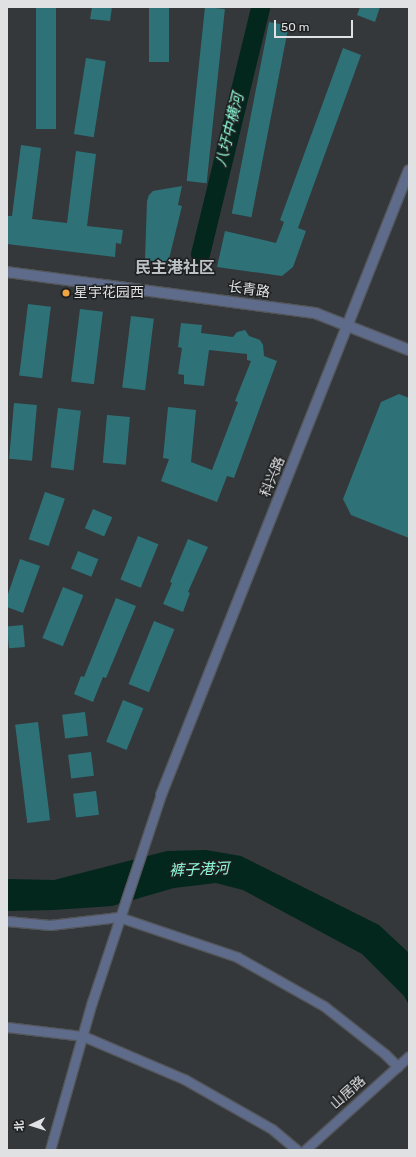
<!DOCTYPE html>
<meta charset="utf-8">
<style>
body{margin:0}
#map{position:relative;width:416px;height:1157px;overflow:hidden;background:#34383b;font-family:Rubik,"Noto Sans SC",sans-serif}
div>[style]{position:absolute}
.water>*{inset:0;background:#03271d}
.river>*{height:19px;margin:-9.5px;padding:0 9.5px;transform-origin:9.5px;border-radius:9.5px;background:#03271d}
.building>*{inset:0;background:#2e7278;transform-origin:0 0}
.roads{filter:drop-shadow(1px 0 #535659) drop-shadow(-1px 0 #535659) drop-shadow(0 1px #535659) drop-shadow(0 -1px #535659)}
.minor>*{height:9px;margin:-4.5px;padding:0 4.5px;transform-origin:4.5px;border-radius:4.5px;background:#5f6b8a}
.tertiary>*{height:10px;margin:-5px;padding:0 5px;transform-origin:5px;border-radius:5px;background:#5f6b8a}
.dots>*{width:11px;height:11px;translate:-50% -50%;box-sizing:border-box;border:2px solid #1d1f20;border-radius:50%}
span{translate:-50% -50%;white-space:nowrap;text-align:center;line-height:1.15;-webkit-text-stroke:3px #1d1f20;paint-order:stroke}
.street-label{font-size:14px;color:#dfe1e3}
.poi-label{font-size:14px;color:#dfe1e3}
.left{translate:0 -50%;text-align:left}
.water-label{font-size:15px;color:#8efcd6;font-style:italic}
.quarter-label{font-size:16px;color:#bcc1c5;font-weight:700}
.frame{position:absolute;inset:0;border:8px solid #dfe1e3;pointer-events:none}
.north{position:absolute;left:12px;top:1105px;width:40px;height:40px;-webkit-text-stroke:3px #1d1f20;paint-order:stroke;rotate:266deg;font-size:11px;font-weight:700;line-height:16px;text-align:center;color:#dfe1e3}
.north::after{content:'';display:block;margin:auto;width:14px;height:18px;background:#dfe1e3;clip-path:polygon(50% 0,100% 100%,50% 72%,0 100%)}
.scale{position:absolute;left:274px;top:20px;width:79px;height:18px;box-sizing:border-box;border:2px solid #dfe1e3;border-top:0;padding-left:5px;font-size:12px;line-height:14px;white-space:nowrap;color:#dfe1e3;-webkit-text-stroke:3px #1d1f20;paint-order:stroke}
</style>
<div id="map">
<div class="water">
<div style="clip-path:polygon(206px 850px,241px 856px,379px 925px,409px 953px,409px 1005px,404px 996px,362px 954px,243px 890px,216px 883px,174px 888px,112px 906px,54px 910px,7px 911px,7px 879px,54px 880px,167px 851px)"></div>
</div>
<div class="river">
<div style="left:200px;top:254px;width:254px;rotate:-76.3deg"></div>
</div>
<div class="building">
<div style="left:36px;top:7px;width:20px;height:122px"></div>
<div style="clip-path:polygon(92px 7px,112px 7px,110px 21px,90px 19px)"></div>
<div style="left:149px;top:7px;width:20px;height:55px"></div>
<div style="left:205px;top:7px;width:20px;height:175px;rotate:6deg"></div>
<div style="clip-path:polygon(360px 7px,380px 7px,375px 22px,357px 15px)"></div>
<div style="left:269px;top:22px;width:20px;height:195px;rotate:11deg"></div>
<div style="clip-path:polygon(343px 48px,361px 55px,298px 228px,306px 231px,293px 267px,282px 276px,217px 267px,225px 231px,276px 243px,284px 222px,280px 220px)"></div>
<div style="left:86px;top:58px;width:20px;height:77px;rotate:9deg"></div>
<div style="clip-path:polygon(21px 145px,41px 148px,32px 219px,67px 223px,76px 151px,96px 154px,87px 226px,123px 230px,121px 244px,116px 243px,115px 257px,7px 244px,8px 216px,12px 216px)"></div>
<div style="clip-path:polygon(182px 186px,178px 205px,182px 206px,168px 263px,145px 260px,147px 201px,149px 195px,153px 191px)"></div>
<div style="left:28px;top:304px;width:23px;height:72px;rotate:7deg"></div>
<div style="left:80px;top:309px;width:23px;height:73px;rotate:7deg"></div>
<div style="left:131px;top:316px;width:23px;height:72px;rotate:7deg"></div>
<div style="clip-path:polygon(181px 323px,202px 325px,201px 333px,233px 337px,237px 332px,245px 330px,249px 336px,260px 340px,263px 345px,264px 356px,277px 361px,234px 478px,227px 476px,217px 502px,161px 481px,169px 459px,163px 458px,168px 407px,196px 410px,191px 462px,212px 470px,238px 402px,235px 401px,251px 361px,247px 360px,247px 354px,209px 350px,204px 386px,184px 384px,184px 375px,178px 374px,182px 348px,178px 347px)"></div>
<div style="clip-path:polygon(399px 394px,409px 398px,409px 538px,351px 515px,343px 499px,381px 402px)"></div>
<div style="left:14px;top:403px;width:23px;height:56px;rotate:5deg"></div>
<div style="left:58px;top:408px;width:23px;height:60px;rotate:7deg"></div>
<div style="left:107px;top:415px;width:23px;height:48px;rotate:5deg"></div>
<div style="left:45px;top:492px;width:21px;height:50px;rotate:19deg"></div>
<div style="left:93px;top:509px;width:21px;height:21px;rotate:23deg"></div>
<div style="left:138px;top:536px;width:22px;height:47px;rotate:22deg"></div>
<div style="clip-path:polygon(188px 539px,208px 547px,188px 592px,190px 593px,183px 612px,163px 604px,172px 583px,170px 582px)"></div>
<div style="left:78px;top:551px;width:22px;height:19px;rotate:22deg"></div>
<div style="clip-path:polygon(20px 559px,40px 566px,23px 613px,7px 607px,7px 597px)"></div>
<div style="left:63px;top:587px;width:22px;height:55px;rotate:22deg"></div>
<div style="clip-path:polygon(116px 598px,136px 606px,106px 678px,103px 677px,93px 702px,74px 694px,81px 676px,84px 677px)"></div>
<div style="left:154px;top:621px;width:22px;height:68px;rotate:22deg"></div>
<div style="left:23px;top:625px;width:22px;height:16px;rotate:85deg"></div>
<div style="left:123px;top:700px;width:22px;height:45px;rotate:22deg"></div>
<div style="left:85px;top:712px;width:24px;height:23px;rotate:83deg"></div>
<div style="left:38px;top:722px;width:99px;height:23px;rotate:83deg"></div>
<div style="left:91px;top:752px;width:24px;height:23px;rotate:83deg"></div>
<div style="left:96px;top:791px;width:24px;height:23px;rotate:83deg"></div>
</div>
<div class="roads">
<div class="minor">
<div style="left:7px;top:921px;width:43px;rotate:5.3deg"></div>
<div style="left:50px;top:925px;width:69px;rotate:-6.6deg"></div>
<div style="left:119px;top:917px;width:125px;rotate:18.7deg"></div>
<div style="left:237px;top:957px;width:100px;rotate:29.4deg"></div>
<div style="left:324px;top:1006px;width:78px;rotate:38.2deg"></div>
<div style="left:385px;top:1054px;width:18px;rotate:45deg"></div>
<div style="left:7px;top:1027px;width:77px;rotate:6.8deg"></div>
<div style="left:83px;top:1036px;width:110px;rotate:23.1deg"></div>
<div style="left:184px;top:1079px;width:101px;rotate:29.6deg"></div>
<div style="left:272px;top:1129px;width:33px;rotate:40deg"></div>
<div style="left:50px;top:1150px;width:154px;rotate:-74.2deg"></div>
<div style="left:92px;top:1002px;width:218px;rotate:-71.6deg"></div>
<div style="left:305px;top:1150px;width:140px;rotate:-42.1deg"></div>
</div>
<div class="tertiary">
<div style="left:7px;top:272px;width:311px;rotate:7.6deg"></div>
<div style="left:315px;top:313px;width:101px;rotate:21.5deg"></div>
<div style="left:161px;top:795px;width:672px;rotate:-68.36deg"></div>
</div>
</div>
<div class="dots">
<div style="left:66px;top:293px;background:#f1a540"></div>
</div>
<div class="street-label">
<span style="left:249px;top:290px;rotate:8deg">长青路</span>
<span style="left:273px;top:477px;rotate:-68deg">科兴路</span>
<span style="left:348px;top:1093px;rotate:-42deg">山居路</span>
</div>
<div class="poi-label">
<span class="left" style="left:74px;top:293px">星宇花园西</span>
</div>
<div class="water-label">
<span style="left:230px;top:130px;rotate:-76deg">八圩中横河</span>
<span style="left:199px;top:870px;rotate:-2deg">裤子港河</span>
</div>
<div class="quarter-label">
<span style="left:175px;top:268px">民主港社区</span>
</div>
<div class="frame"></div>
<div class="north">北</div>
<div class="scale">50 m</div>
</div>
